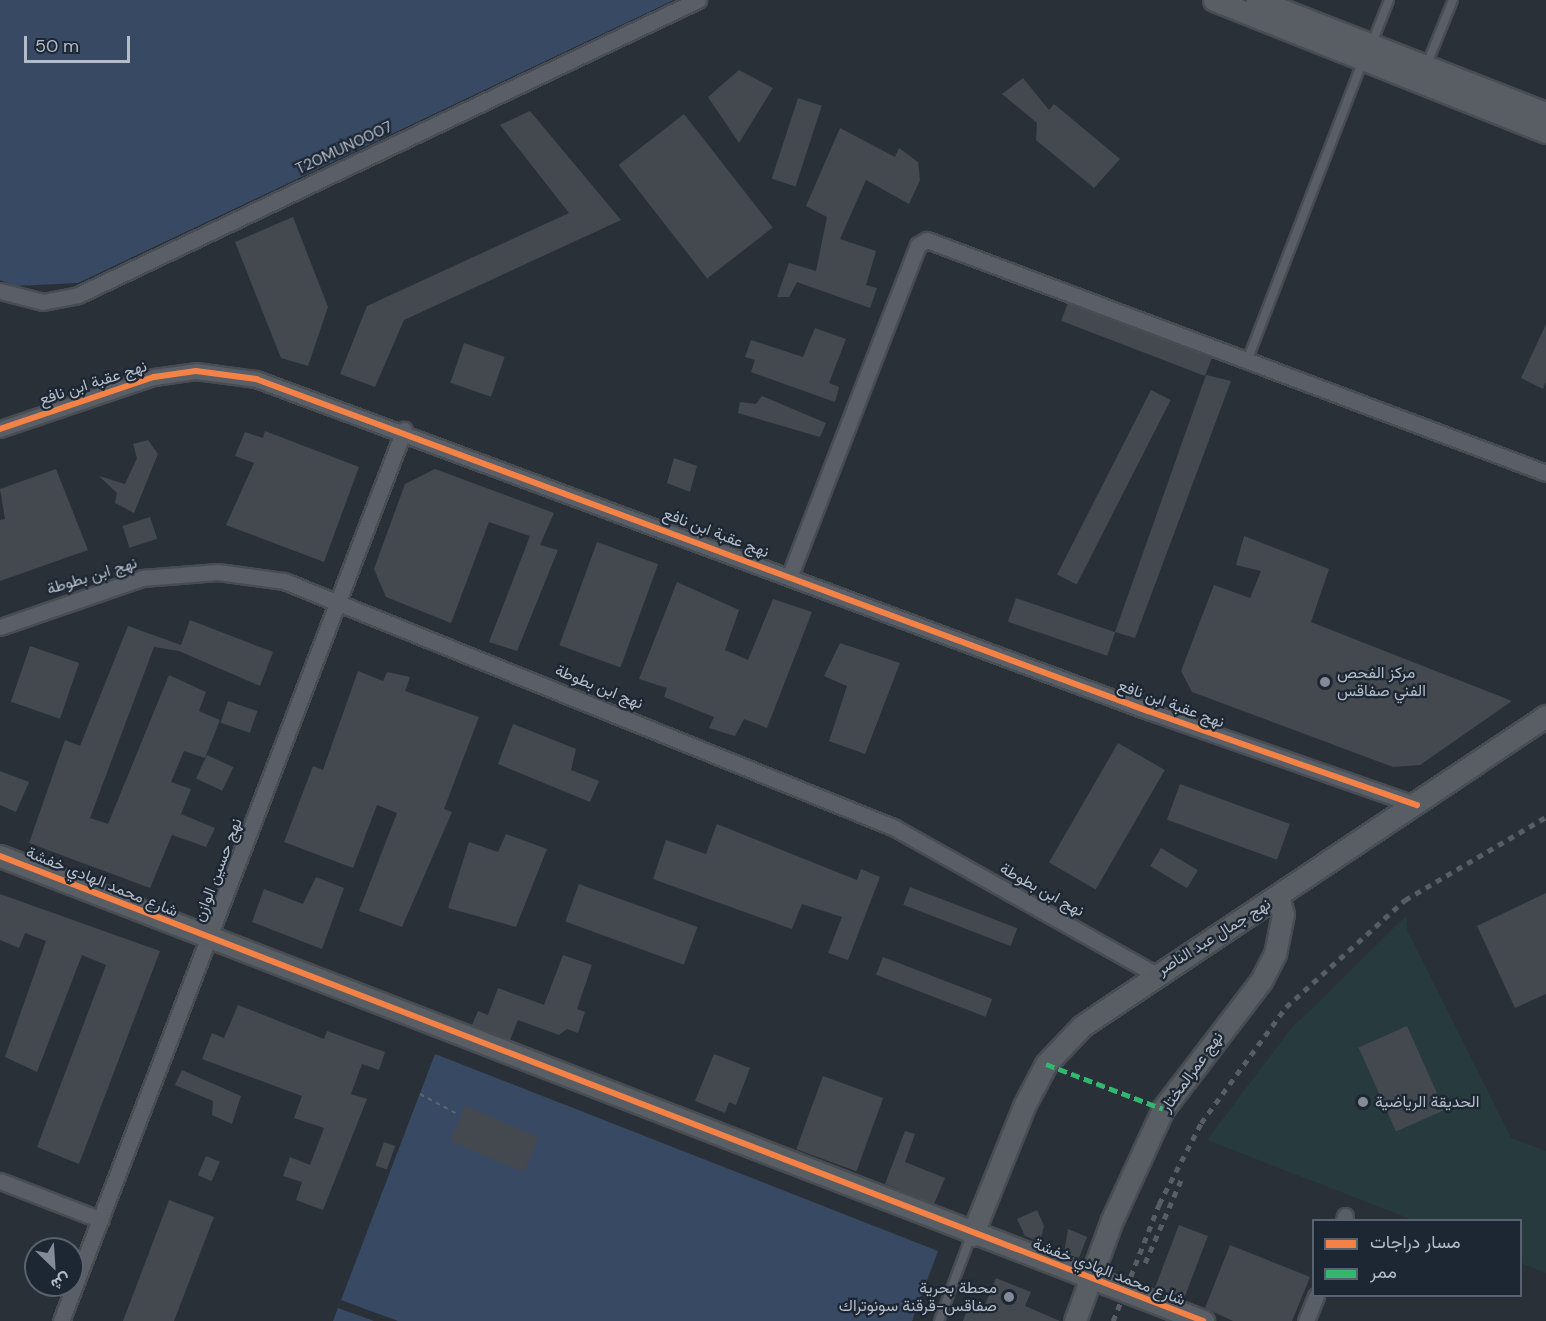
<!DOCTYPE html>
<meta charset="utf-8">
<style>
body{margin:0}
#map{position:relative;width:1546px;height:1321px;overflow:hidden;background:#2a3038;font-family:"DM Sans",Vazirmatn,sans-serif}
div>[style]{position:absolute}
.green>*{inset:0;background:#273a3e}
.water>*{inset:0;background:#384963}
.pier>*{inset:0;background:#2a3038}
.building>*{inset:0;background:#444950;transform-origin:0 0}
.path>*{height:2px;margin-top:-1px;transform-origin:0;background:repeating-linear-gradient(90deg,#5d636a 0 4.5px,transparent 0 9px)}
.roads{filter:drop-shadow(2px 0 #484c53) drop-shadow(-2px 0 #484c53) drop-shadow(0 2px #484c53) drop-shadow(0 -2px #484c53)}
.lane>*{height:8px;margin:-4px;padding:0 4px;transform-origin:4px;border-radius:4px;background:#5a5e66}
.street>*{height:15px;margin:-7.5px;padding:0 7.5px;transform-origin:7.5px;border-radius:7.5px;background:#5a5e66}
.secondary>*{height:21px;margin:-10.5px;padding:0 10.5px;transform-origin:10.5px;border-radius:10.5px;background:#595d64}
.rail>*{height:4.5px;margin-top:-2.25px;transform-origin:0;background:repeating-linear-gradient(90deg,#595d64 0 6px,transparent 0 12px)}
.quiet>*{height:4.5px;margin-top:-2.25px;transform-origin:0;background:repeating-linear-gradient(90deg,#33b770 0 9px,transparent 0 13.5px)}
.cycleway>*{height:6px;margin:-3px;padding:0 3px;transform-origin:3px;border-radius:3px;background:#f48246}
.dots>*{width:16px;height:16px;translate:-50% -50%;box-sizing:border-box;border:3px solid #1d2633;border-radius:50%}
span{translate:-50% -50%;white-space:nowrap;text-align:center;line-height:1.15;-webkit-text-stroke:4.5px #1d2633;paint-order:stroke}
.street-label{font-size:16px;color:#b4bcc9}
.poi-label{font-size:16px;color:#b4bcc9}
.left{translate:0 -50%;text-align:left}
.right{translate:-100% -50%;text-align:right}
.legend{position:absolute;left:1312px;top:1219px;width:210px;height:78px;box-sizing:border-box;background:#1d2633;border:2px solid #59626f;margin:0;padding:8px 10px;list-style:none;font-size:18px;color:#b4bcc9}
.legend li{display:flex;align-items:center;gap:12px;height:30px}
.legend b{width:30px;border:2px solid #59626f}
.north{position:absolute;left:24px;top:1237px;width:60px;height:60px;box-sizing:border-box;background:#1d2633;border:2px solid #59626f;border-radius:50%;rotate:155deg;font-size:16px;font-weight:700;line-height:24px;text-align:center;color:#b4bcc9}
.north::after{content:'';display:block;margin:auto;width:21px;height:27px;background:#848b96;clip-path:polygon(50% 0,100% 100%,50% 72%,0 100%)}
.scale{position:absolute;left:24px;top:36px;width:106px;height:27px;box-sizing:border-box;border:3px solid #b4bcc9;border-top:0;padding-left:8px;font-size:18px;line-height:21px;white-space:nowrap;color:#b4bcc9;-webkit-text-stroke:4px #1d2633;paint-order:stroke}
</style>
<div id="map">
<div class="green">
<div style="clip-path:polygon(1407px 915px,1407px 930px,1511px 1138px,1546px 1151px,1546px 1273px,1521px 1263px,1520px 1220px,1413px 1220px,1207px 1140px,1290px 1030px)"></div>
</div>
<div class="water">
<div style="clip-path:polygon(0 0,674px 0,78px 283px,15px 286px,0 280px)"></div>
<div style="clip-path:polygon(435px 1054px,938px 1251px,912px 1321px,333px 1321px)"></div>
</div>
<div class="pier">
<div style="clip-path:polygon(341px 1300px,398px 1321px,374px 1321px,338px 1308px)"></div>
</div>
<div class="building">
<div style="clip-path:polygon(739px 70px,773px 88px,739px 143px,708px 97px)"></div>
<div style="clip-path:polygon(1023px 78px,1049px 110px,1054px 104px,1120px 159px,1094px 188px,1036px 140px,1037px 123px,1002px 94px)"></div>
<div style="left:798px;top:98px;width:25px;height:85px;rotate:18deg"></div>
<div style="clip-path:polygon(530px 111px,621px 220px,404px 320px,375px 387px,340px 374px,367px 306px,569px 213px,500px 125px)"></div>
<div style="left:684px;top:114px;width:144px;height:83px;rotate:52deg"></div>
<div style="clip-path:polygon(840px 128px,895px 157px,899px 148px,918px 162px,920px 180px,909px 204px,866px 180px,840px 239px,876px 251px,866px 285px,877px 288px,870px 308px,797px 282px,789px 297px,777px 297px,789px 263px,816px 271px,827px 217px,806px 206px)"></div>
<div style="clip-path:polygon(293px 217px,328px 307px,308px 366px,281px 358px,235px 242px)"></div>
<div style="left:1068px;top:303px;width:154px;height:19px;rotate:21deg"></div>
<div style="clip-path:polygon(1546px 324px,1546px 382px,1543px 389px,1521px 378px)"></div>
<div style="clip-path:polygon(815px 328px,846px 339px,829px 383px,839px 387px,835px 402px,751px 372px,755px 360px,745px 357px,751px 340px,803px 357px)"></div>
<div style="left:464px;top:343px;width:43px;height:42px;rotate:19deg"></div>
<div style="clip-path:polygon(1206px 375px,1231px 381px,1135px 638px,1115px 632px)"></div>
<div style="left:1151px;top:390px;width:22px;height:207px;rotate:27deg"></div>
<div style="clip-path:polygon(762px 396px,826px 423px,820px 437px,738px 413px,740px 402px,756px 404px)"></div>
<div style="clip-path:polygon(265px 431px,359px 467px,324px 562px,226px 525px,254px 463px,235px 456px,245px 432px,263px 438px)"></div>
<div style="clip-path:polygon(148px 440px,158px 454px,134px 513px,115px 503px,117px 493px,99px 476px,125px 484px,137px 458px,133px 444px)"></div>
<div style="clip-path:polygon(674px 458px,697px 466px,690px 492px,667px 483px)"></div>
<div style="clip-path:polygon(56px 469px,88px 550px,0 581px,0 520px,5px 519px,0 489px)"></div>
<div style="clip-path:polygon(435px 469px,554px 513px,540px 545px,558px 550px,517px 651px,489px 642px,530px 536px,489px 522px,451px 623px,386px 597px,374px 569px,405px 484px)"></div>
<div style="left:150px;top:517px;width:23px;height:29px;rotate:72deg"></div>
<div style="clip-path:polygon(1244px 536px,1329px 569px,1311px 622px,1512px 701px,1420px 765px,1393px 767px,1192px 692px,1181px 671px,1214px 585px,1250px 598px,1261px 571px,1236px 565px)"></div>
<div style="left:597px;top:542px;width:65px;height:110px;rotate:20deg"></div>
<div style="clip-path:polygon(677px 582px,739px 610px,725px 650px,748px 660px,773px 599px,812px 612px,767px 728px,744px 719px,735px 736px,709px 728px,714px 717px,664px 697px,667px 688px,639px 679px)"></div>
<div style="left:1016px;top:598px;width:105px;height:25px;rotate:19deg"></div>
<div style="clip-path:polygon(190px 620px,273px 652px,260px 686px,179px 651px,154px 647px,90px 818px,108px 824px,169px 675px,206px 692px,199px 711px,220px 720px,205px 758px,184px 751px,171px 782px,191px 789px,181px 814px,215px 828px,206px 847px,172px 835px,150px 888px,29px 843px,65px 740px,80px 746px,128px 626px,181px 645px)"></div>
<div style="clip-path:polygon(840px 643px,900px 663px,865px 754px,829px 741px,847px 686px,824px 676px)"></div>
<div style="left:30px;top:646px;width:52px;height:59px;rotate:19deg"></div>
<div style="clip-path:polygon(358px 671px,383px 681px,387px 672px,410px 677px,405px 691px,479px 717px,444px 809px,452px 812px,402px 927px,359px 911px,397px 813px,377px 805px,353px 868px,284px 842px,313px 766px,323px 770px)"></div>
<div style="left:228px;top:701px;width:31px;height:23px;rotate:19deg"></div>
<div style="clip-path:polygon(513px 724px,576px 749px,571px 770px,599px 781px,590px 802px,498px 764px)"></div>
<div style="left:1118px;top:743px;width:54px;height:138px;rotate:30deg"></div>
<div style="left:207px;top:755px;width:29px;height:26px;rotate:25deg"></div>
<div style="clip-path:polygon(0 771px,29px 782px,16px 812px,0 805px)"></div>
<div style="left:1180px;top:784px;width:117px;height:38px;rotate:20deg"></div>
<div style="clip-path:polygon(717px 824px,857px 880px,861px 869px,880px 877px,848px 960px,828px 953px,842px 917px,802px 904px,792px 929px,653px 879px,666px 840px,706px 854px)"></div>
<div style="clip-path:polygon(506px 834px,547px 849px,516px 927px,448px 908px,469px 842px,498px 852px)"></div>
<div style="left:1161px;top:848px;width:43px;height:21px;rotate:31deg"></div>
<div style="clip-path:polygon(316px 877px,344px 888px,322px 949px,252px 922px,264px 889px,303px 904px)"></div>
<div style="left:579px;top:884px;width:126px;height:40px;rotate:20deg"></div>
<div style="left:910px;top:887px;width:115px;height:19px;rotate:21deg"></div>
<div style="clip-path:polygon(1546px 893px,1546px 994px,1515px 1008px,1477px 926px)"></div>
<div style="clip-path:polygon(0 894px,160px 951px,79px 1164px,37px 1147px,106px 965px,82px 955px,37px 1072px,5px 1057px,46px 941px,25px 933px,19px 948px,0 940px)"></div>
<div style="clip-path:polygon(563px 955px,592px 965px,577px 1009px,585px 1012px,578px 1033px,567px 1029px,559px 1035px,518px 1020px,510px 1040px,472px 1025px,478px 1011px,488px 1015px,498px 988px,544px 1005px)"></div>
<div style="left:883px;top:957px;width:117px;height:19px;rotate:21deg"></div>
<div style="clip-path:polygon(238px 1005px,324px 1039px,327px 1031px,385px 1052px,379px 1070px,362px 1064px,351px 1094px,367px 1099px,323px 1210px,296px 1200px,302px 1182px,283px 1176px,290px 1157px,310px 1165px,324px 1128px,294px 1118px,302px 1096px,202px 1059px,212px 1033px,224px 1038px)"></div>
<div style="left:1407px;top:1026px;width:92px;height:53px;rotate:66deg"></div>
<div style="clip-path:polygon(714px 1054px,750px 1068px,736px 1105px,729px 1102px,725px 1113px,695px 1101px)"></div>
<div style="clip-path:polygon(182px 1070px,241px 1096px,232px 1124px,212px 1115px,213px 1101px,175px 1085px)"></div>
<div style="left:823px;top:1076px;width:64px;height:78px;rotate:20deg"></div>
<div style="left:465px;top:1106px;width:80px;height:38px;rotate:23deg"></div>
<div style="clip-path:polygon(905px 1131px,915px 1134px,905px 1162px,945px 1178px,934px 1204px,885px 1184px)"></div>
<div style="left:384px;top:1142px;width:12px;height:25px;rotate:20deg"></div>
<div style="left:206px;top:1156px;width:15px;height:21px;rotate:23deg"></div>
<div style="clip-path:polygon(169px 1200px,214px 1217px,174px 1321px,123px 1321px)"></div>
<div style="clip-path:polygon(1037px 1210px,1044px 1226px,1040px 1242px,1025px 1236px,1017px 1219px)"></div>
<div style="left:1179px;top:1225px;width:31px;height:67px;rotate:21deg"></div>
<div style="clip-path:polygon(1068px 1229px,1087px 1237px,1079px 1258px,1064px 1253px)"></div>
<div style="clip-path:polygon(1230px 1245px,1310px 1277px,1292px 1321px,1233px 1321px,1205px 1308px)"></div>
<div style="clip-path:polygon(996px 1278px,1031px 1292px,1025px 1306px,1060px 1321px,963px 1321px,970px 1302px,984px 1307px)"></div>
</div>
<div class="path">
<div style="left:420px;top:1094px;width:44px;rotate:28.3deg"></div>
</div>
<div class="roads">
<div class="lane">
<div style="left:1372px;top:43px;width:46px;rotate:-68.4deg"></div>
<div style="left:1427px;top:64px;width:69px;rotate:-67.9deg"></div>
<div style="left:1247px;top:361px;width:322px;rotate:-68.9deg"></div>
<div style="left:939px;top:1321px;width:91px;rotate:-69.4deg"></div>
</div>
<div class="street">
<div style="left:0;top:291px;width:44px;rotate:14.3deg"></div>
<div style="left:43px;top:302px;width:36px;rotate:-11deg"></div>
<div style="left:78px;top:295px;width:687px;rotate:-25.45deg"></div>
<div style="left:0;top:429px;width:163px;rotate:-18.7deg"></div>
<div style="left:154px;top:377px;width:42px;rotate:-8.1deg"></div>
<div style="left:196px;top:371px;width:61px;rotate:7.6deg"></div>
<div style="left:256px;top:379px;width:952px;rotate:20.42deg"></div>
<div style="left:1148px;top:711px;width:285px;rotate:19.3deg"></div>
<div style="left:790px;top:575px;width:354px;rotate:-68.8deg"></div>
<div style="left:918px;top:245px;width:10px;rotate:-29deg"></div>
<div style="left:927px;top:240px;width:661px;rotate:20.63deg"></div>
<div style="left:0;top:627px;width:150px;rotate:-19deg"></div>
<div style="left:142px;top:578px;width:76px;rotate:-4.5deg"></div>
<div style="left:218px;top:572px;width:67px;rotate:7.8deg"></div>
<div style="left:284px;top:581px;width:657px;rotate:22deg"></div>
<div style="left:893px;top:827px;width:300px;rotate:29.3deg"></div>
<div style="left:0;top:1181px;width:108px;rotate:21.1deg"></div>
<div style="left:1344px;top:1220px;width:4px;rotate:-76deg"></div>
<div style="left:61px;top:1321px;width:955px;rotate:-68.95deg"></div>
<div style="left:1306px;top:1321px;width:27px;rotate:-68deg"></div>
</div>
<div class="secondary">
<div style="left:1214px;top:0;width:357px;rotate:21.7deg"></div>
<div style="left:1257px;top:0;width:310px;rotate:21.4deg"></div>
<div style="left:0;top:856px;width:1290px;rotate:21.13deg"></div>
<div style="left:972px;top:1235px;width:139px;rotate:-68deg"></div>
<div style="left:1024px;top:1106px;width:47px;rotate:-62.4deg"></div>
<div style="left:1046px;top:1064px;width:52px;rotate:-46.5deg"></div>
<div style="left:1082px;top:1026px;width:558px;rotate:-33.75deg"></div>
<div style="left:1075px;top:1321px;width:108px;rotate:-69.9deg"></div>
<div style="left:1112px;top:1220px;width:122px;rotate:-65.3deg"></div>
<div style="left:1163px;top:1109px;width:161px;rotate:-52.6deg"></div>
<div style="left:1261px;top:981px;width:30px;rotate:-63deg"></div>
<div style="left:1275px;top:954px;width:41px;rotate:-78.7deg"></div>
<div style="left:1283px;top:914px;width:19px;rotate:-106deg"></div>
</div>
</div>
<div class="rail">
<div style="left:1145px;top:1263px;width:90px;rotate:-66.6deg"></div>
<div style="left:1113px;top:1321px;width:126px;rotate:-68.5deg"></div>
<div style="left:1159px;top:1204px;width:91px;rotate:-62.6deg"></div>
<div style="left:1201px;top:1123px;width:144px;rotate:-53.8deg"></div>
<div style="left:1286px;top:1007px;width:160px;rotate:-42deg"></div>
<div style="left:1405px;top:900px;width:164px;rotate:-30.5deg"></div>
</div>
<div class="quiet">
<div style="left:1046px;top:1064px;width:125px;rotate:21deg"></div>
</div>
<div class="cycleway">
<div style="left:0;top:429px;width:163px;rotate:-18.7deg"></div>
<div style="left:154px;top:377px;width:42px;rotate:-8.1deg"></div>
<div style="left:196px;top:371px;width:61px;rotate:7.6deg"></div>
<div style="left:256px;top:379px;width:952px;rotate:20.42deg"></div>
<div style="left:1148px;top:711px;width:285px;rotate:19.3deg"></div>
<div style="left:0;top:856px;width:1290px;rotate:21.13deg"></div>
</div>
<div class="dots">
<div style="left:1325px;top:682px;background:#848b96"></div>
<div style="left:1363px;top:1102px;background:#848b96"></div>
<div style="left:1009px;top:1297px;background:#848b96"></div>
</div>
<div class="street-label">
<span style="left:344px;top:148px;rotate:-25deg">T20MUN0007</span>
<span style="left:93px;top:383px;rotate:-18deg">نهج عقبة ابن نافع</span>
<span style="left:716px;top:533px;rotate:21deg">نهج عقبة ابن نافع</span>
<span style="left:92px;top:576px;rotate:-17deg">نهج ابن بطوطة</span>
<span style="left:599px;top:687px;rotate:22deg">نهج ابن بطوطة</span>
<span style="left:1171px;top:704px;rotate:20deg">نهج عقبة ابن نافع</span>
<span style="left:218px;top:870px;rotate:-69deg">نهج حسين الوازن</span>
<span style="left:102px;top:882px;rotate:22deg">شارع محمد الهادي خفشة</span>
<span style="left:1042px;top:890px;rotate:29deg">نهج ابن بطوطة</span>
<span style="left:1214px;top:937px;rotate:-32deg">نهج جمال عبد الناصر</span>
<span style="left:1192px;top:1072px;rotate:-54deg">نهج عمرالمختار</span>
<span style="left:1109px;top:1272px;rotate:21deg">شارع محمد الهادي خفشة</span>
</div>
<div class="poi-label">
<span class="left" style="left:1337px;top:682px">مركز الفحص<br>الفني صفاقس</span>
<span class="left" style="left:1375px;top:1102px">الحديقة الرياضية</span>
<span class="right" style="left:997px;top:1297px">محطة بحرية<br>صفاقس-قرقنة سونوتراك</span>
</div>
<ul class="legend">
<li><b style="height:8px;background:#f48246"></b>مسار دراجات</li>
<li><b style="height:8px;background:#33b770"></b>ممر</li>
</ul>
<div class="north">ش</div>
<div class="scale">50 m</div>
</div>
